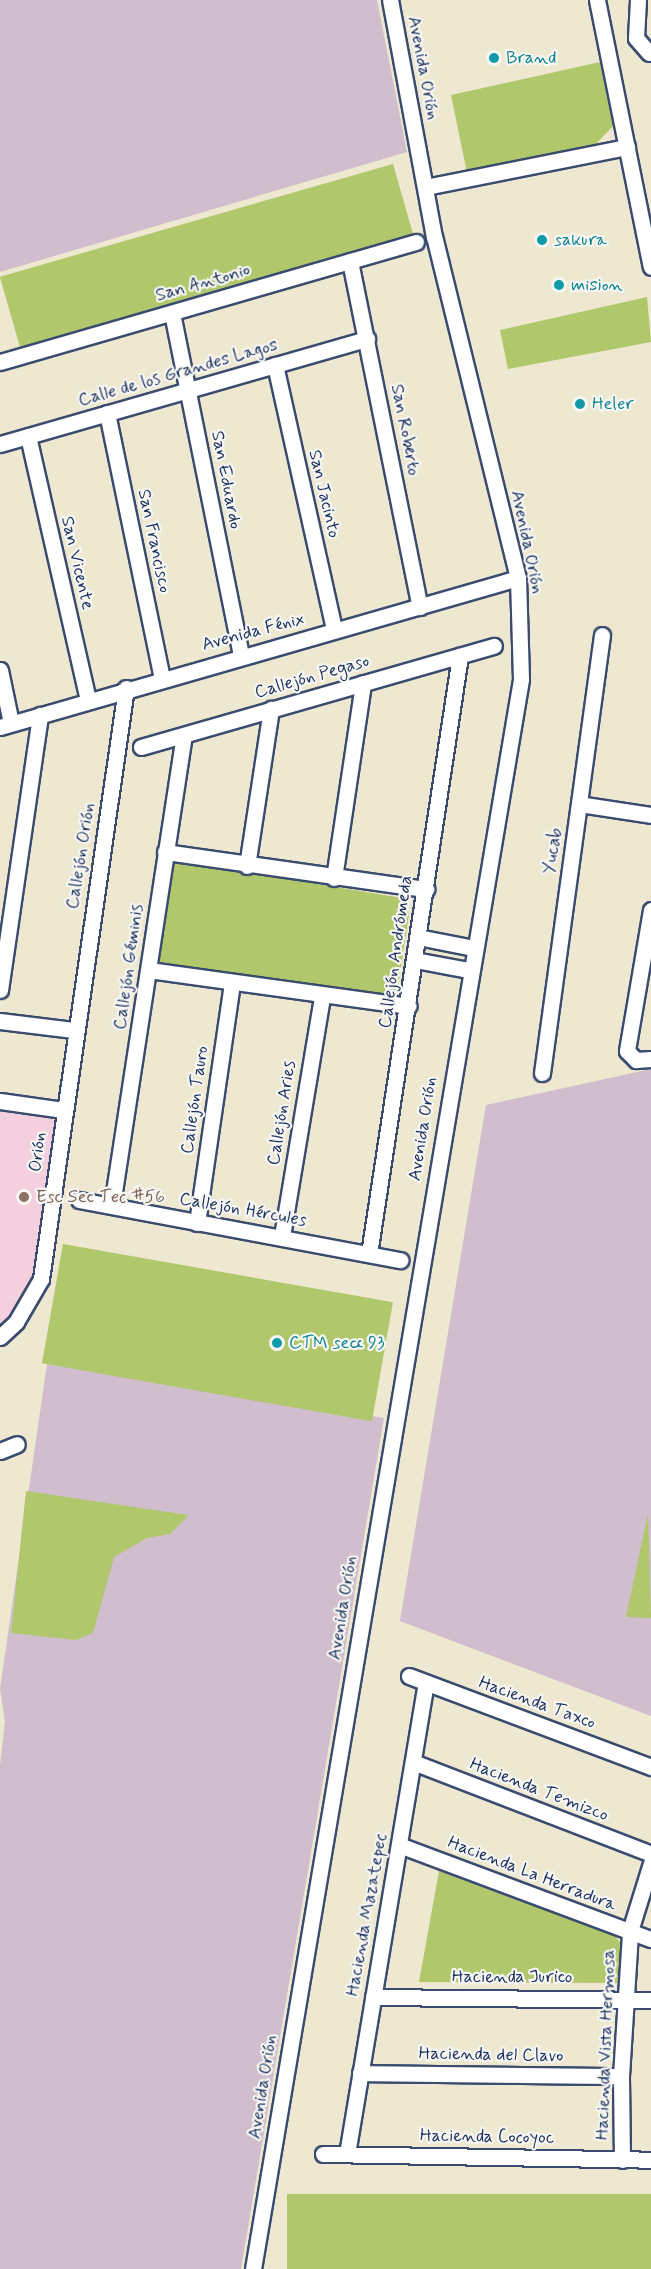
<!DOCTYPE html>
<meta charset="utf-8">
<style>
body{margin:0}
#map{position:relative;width:651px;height:2269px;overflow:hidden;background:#ede8cf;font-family:Mynerve,sans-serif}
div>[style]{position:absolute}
.built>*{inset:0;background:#f4cfdd}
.industrial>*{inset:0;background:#d0bdcd}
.green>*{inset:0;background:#b0c76b;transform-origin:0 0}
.roads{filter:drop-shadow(2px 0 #3a4b6f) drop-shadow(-2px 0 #3a4b6f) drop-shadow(0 2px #3a4b6f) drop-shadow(0 -2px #3a4b6f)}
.street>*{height:15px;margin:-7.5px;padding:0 7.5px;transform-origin:7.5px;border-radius:7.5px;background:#fff}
.dots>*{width:16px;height:16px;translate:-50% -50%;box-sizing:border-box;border:3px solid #f6f6f2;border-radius:50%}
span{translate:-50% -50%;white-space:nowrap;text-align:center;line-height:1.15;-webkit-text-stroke:4.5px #f6f6f2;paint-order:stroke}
.culture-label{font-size:18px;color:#0d838f}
.left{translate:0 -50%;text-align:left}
.street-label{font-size:18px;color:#1b2f5e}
.education-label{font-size:18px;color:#785e54}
</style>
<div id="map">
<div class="built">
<div style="clip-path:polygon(0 1109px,57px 1116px,40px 1278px,0 1330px)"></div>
</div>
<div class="industrial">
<div style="clip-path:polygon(0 0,377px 0,407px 152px,0 272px)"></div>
<div style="clip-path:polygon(651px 1069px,651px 1716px,400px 1621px,486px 1105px)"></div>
<div style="clip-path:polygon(47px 1364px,384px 1418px,241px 2269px,0 2269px,0 1765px,5px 1722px,0 1689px)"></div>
</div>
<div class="green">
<div style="clip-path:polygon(600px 62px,613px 126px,595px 145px,467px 173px,451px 95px)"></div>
<div style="left:393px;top:164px;width:73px;height:409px;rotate:74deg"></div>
<div style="clip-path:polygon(647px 297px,651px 342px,508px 369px,500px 330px)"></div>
<div style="clip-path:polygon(175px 860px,402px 898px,409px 914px,397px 993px,384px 999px,156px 962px,170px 863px)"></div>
<div style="left:63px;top:1244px;width:335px;height:121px;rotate:10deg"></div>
<div style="clip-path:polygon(26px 1491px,188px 1515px,188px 1516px,170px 1534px,147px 1538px,114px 1557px,93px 1633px,76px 1640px,11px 1633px)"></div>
<div style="clip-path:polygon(648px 1514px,651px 1618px,626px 1617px)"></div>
<div style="clip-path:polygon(439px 1871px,615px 1936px,621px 1944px,619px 1983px,419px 1982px)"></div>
<div style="left:287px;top:2194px;width:364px;height:76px"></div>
</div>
<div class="roads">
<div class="street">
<div style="left:597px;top:0;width:272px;rotate:78.6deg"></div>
<div style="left:638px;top:0;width:38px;rotate:93deg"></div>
<div style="left:636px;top:38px;width:20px;rotate:49deg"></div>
<div style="left:426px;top:187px;width:205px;rotate:-11.3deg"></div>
<div style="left:350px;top:261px;width:353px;rotate:78.6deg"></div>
<div style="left:172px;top:313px;width:350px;rotate:78.6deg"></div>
<div style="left:0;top:362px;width:433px;rotate:-16.1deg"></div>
<div style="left:275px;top:365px;width:271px;rotate:77.4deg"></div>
<div style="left:107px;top:413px;width:271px;rotate:78.3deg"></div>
<div style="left:28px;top:436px;width:271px;rotate:77.2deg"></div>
<div style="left:0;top:444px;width:382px;rotate:-16deg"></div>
<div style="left:0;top:670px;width:54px;rotate:78.3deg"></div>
<div style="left:0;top:727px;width:539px;rotate:-16.05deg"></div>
<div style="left:141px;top:747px;width:367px;rotate:-16deg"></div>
<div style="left:579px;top:804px;width:73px;rotate:8.7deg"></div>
<div style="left:165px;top:852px;width:264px;rotate:8.1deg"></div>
<div style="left:247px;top:866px;width:159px;rotate:-81.3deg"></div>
<div style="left:334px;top:878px;width:197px;rotate:-81.5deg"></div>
<div style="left:651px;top:910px;width:143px;rotate:99.7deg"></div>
<div style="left:627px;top:1051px;width:13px;rotate:45deg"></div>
<div style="left:636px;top:1060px;width:15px;rotate:-4deg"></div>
<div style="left:418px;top:937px;width:56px;rotate:11.3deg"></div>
<div style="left:415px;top:960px;width:55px;rotate:10.5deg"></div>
<div style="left:149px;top:970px;width:262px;rotate:7.9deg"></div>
<div style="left:0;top:990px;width:278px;rotate:-81.7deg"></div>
<div style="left:0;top:1021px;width:74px;rotate:7deg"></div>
<div style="left:542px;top:1073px;width:442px;rotate:-82.2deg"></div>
<div style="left:0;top:1101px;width:64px;rotate:8.1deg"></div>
<div style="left:79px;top:1200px;width:327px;rotate:10.6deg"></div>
<div style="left:112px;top:1205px;width:475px;rotate:-81.3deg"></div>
<div style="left:197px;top:1223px;width:243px;rotate:-81.7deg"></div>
<div style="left:282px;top:1236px;width:243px;rotate:-80.5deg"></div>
<div style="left:369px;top:1254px;width:605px;rotate:-81.35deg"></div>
<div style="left:0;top:1337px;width:22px;rotate:-43deg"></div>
<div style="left:16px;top:1322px;width:50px;rotate:-59.8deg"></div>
<div style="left:41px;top:1279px;width:597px;rotate:-81.82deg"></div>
<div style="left:0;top:1451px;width:18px;rotate:-22deg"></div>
<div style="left:409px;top:1676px;width:259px;rotate:20.6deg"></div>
<div style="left:413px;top:1762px;width:255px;rotate:21.1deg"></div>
<div style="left:399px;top:1845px;width:269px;rotate:20.5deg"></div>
<div style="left:373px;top:1997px;width:278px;rotate:0.6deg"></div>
<div style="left:360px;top:2073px;width:261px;rotate:0.7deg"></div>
<div style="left:323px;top:2154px;width:328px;rotate:1deg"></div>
<div style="left:347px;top:2154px;width:478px;rotate:-80.5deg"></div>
<div style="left:622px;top:2160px;width:84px;rotate:-90.7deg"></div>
<div style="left:621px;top:2076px;width:145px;rotate:-86.4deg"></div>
<div style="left:630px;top:1931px;width:71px;rotate:-72.8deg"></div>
<div style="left:253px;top:2269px;width:1612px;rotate:-80.43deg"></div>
<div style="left:521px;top:679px;width:101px;rotate:-91.7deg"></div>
<div style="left:518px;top:578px;width:351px;rotate:-103.8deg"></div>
<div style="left:434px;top:237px;width:241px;rotate:-100.5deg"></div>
</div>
</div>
<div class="dots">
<div style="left:494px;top:58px;background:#0f9aa8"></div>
<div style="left:542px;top:240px;background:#0f9aa8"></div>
<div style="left:559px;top:285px;background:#0f9aa8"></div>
<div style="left:580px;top:404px;background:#0f9aa8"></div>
<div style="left:24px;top:1197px;background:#8d6e63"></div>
<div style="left:277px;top:1343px;background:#0f9aa8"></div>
</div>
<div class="culture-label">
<span class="left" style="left:506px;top:58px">Brand</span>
<span class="left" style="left:554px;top:240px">sakura</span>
<span class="left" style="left:571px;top:285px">mision</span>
<span class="left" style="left:592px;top:404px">Heler</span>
<span class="left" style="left:289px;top:1343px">CTM secc 93</span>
</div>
<div class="street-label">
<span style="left:423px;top:68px;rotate:79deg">Avenida Orión</span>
<span style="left:203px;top:283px;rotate:-16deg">San Antonio</span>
<span style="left:178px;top:373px;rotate:-16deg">Calle de los Grandes Lagos</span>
<span style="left:405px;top:430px;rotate:79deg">San Roberto</span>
<span style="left:226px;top:480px;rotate:79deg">San Eduardo</span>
<span style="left:324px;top:494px;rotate:77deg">San Jacinto</span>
<span style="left:154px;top:541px;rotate:78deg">San Francisco</span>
<span style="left:527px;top:542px;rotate:78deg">Avenida Orión</span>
<span style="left:77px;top:563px;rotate:77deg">San Vicente</span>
<span style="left:253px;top:632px;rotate:-15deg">Avenida Fénix</span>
<span style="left:312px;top:677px;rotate:-16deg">Callejón Pegaso</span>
<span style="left:553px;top:851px;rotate:-82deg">Yucab</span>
<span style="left:81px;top:856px;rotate:-81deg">Callejón Orión</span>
<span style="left:396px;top:952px;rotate:-82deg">Callejón Andrómeda</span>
<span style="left:129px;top:967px;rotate:-82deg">Callejón Géminis</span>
<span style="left:195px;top:1100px;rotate:-82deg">Callejón Tauro</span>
<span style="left:282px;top:1113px;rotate:-81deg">Callejón Aries</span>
<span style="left:423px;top:1129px;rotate:-81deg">Avenida Orión</span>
<span style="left:38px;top:1152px;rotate:-83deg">Orión</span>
<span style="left:243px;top:1210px;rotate:10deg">Callejón Hércules</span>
<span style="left:343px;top:1608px;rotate:-81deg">Avenida Orión</span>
<span style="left:537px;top:1703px;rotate:20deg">Hacienda Taxco</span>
<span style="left:539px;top:1790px;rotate:21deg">Hacienda Temizco</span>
<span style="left:532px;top:1874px;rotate:21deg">Hacienda La Herradura</span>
<span style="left:367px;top:1915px;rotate:-80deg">Hacienda Mazatepec</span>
<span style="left:512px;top:1977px">Hacienda Jurico</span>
<span style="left:606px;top:2045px;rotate:-88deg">Hacienda Vista Hermosa</span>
<span style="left:491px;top:2055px;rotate:1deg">Hacienda del Clavo</span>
<span style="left:263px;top:2087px;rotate:-81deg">Avenida Orión</span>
<span style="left:487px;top:2137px;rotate:1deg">Hacienda Cocoyoc</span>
</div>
<div class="education-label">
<span class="left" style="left:36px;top:1197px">Esc Sec Tec #56</span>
</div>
</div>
